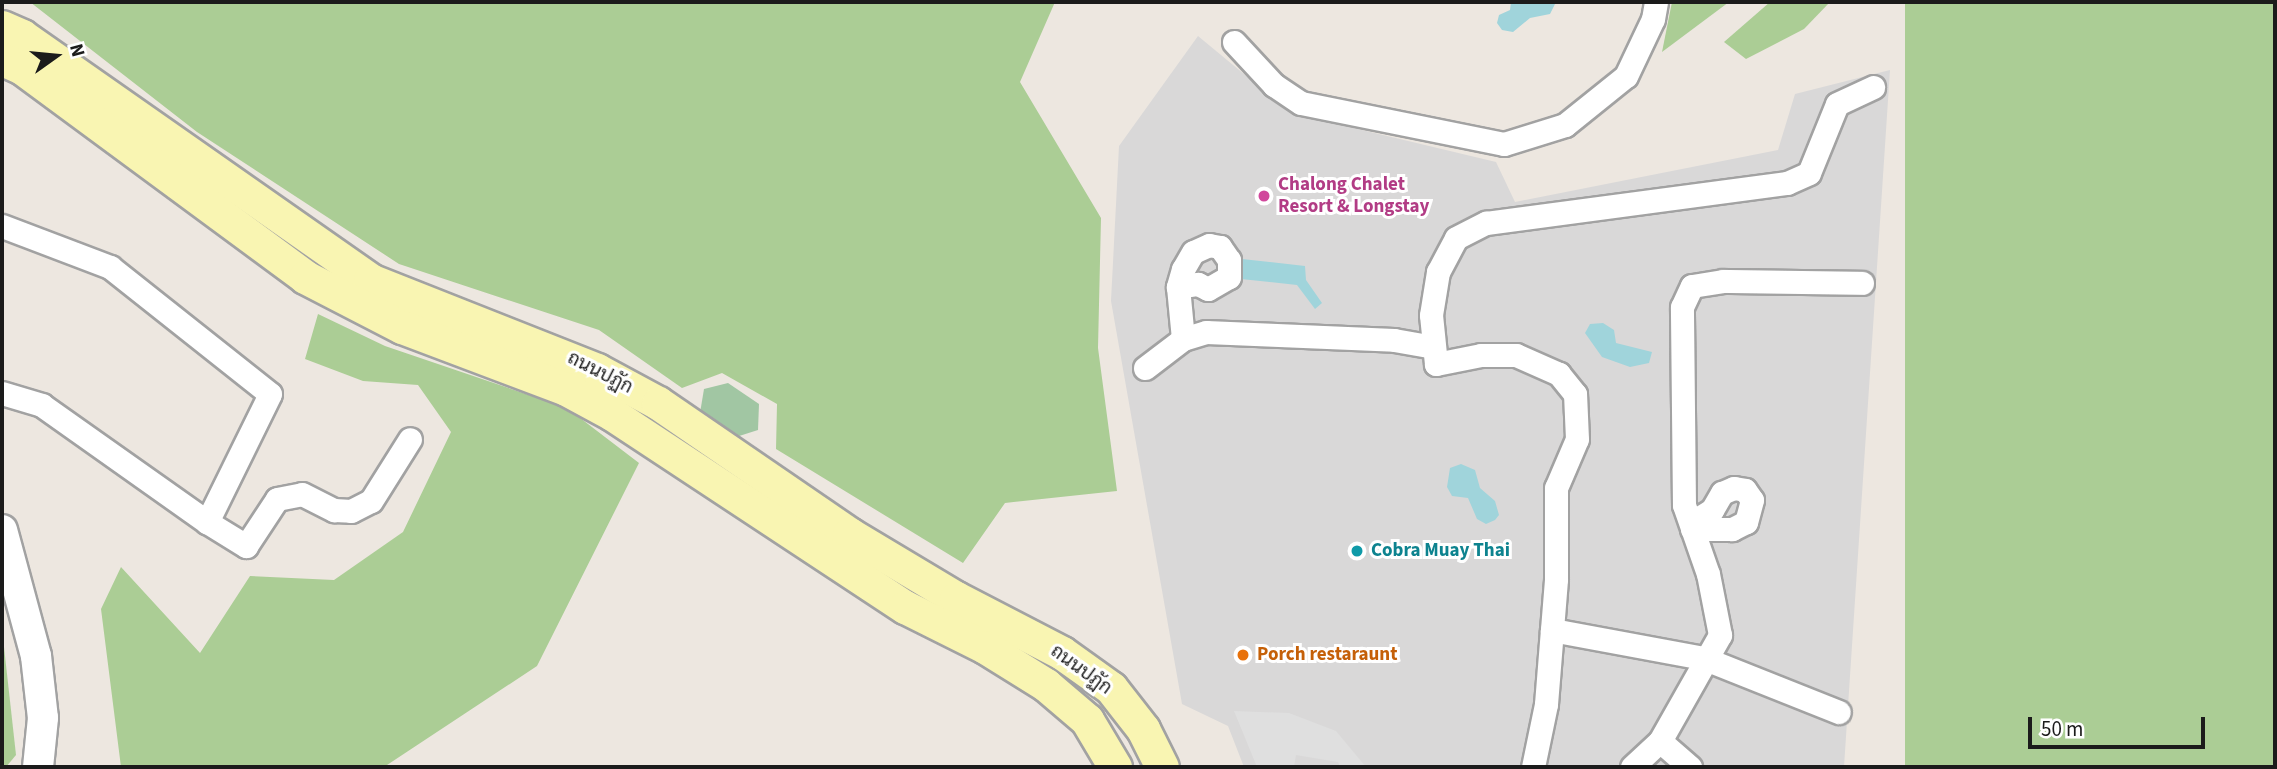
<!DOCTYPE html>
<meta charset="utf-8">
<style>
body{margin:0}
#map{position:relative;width:2277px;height:769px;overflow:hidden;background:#ede7e0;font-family:"Source Sans 3",Sarabun,sans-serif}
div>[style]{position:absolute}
.residential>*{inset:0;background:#d9d8d8}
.forest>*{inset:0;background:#abcd95;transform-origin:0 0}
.cemetery>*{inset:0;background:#a1c6a3}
.parking>*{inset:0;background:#dfdfdf}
.water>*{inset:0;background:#a0d4db}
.roads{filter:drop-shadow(2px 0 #a2a2a2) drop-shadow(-2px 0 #a2a2a2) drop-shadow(0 2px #a2a2a2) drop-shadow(0 -2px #a2a2a2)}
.minor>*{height:23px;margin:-11.5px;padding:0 11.5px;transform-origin:11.5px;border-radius:11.5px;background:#fff}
.tertiary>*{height:30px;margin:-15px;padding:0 15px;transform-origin:15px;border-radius:15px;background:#fff}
.secondary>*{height:33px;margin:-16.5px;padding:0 16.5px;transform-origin:16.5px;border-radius:16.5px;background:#f9f5b2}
.dots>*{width:19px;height:19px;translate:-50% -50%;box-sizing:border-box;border:4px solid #fff;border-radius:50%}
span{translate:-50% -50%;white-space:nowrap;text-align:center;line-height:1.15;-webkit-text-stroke:6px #fff;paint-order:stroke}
.hotel-label{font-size:19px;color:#b23c85;font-weight:700}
.left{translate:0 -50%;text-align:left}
.street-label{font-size:19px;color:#1b1b1b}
.culture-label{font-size:19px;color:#0d838f;font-weight:700}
.food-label{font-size:19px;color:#c56008;font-weight:700}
.frame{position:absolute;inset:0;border:4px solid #1b1b1b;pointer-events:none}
.north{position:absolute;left:21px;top:21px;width:70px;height:70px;-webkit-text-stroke:5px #fff;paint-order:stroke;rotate:75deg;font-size:19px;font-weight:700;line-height:28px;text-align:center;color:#1b1b1b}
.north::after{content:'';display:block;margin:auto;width:24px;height:32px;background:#1b1b1b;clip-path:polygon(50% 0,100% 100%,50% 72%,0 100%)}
.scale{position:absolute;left:2028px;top:717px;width:177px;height:32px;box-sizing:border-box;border:4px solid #1b1b1b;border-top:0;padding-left:9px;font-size:21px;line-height:24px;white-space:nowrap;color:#1b1b1b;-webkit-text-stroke:5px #fff;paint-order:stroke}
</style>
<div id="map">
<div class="residential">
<div style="clip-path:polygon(1198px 36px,1291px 113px,1496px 162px,1515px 202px,1778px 150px,1795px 94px,1890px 70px,1844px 767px,1244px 767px,1228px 726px,1182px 704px,1111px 301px,1119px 146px)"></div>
</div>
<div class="forest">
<div style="clip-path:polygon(30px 2px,1055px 2px,1020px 82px,1101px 218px,1098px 348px,1117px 491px,1005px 503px,963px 563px,776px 449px,777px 404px,722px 373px,682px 388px,599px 330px,399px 264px,197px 132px)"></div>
<div style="clip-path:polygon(1672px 2px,1729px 2px,1662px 52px)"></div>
<div style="clip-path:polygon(1770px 2px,1830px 2px,1804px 29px,1746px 59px,1724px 42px)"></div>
<div style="left:1905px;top:2px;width:370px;height:767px"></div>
<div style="clip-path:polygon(318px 314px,385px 346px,567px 408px,639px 463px,537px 666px,384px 767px,121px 767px,101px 609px,121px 567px,200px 653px,250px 576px,334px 580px,403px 532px,451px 432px,418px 385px,363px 381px,305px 359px)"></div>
<div style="clip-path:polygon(2px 629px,16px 755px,6px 767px,2px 767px)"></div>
</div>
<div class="cemetery">
<div style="clip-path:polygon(728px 383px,759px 404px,758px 430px,736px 437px,700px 413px,704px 389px)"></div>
</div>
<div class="parking">
<div style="clip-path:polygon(1234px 711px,1289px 713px,1336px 731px,1366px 767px,1340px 767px,1338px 762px,1296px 755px,1294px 767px,1257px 767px)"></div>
</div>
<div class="water">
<div style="clip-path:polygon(1511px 2px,1554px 2px,1555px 4px,1550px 14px,1530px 18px,1513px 32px,1502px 30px,1497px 23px,1499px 15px,1510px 10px)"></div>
<div style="clip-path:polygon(1242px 259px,1305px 266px,1306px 280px,1322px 303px,1315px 309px,1297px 285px,1241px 279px)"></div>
<div style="clip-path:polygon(1603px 323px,1614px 330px,1616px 343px,1652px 352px,1649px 363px,1630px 367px,1602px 357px,1585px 333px,1590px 324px)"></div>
<div style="clip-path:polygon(1461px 464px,1475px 470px,1480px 488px,1495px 501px,1499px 515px,1495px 520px,1486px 524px,1477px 519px,1468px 498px,1452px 496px,1447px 487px,1450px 468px)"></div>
</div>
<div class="roads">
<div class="minor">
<div style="left:1234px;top:42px;width:59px;rotate:47.1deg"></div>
<div style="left:1274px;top:85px;width:32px;rotate:34deg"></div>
<div style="left:1301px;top:103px;width:207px;rotate:11.4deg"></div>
<div style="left:1504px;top:144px;width:64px;rotate:-17.3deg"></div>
<div style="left:1565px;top:125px;width:78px;rotate:-38.8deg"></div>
<div style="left:1626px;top:76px;width:63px;rotate:-64.7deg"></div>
<div style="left:1653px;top:19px;width:17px;rotate:-80deg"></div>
<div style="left:2px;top:226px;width:116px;rotate:20.8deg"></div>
<div style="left:110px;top:267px;width:204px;rotate:38.4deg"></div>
<div style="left:270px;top:394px;width:143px;rotate:116.2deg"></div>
<div style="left:207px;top:522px;width:202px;rotate:-144.7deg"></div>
<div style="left:42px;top:405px;width:42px;rotate:-163.3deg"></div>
<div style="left:1178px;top:287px;width:20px;rotate:-9deg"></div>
<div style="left:1198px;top:284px;width:11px;rotate:27deg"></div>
<div style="left:1208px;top:289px;width:24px;rotate:-30deg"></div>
<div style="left:1229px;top:277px;width:17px;rotate:-90deg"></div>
<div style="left:1229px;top:260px;width:16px;rotate:-125deg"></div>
<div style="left:1220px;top:247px;width:11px;rotate:-170deg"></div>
<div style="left:1209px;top:245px;width:17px;rotate:156deg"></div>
<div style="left:1193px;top:252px;width:20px;rotate:120deg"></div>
<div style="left:1183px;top:269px;width:19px;rotate:106deg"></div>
<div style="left:1178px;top:287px;width:52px;rotate:84.5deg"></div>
<div style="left:1145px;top:368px;width:48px;rotate:-37.3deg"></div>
<div style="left:1183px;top:339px;width:24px;rotate:-17deg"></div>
<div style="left:1206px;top:332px;width:188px;rotate:2.4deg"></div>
<div style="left:1394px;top:340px;width:39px;rotate:10deg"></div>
<div style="left:207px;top:522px;width:46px;rotate:31.6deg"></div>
<div style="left:246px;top:546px;width:56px;rotate:-56.6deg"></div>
<div style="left:277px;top:499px;width:25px;rotate:-11deg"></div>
<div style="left:302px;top:494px;width:36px;rotate:27deg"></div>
<div style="left:334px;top:510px;width:17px;rotate:3deg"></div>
<div style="left:351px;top:511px;width:22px;rotate:-27deg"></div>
<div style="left:371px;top:501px;width:73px;rotate:-57.8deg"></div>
<div style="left:1691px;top:523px;width:25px;rotate:-32deg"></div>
<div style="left:1712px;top:510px;width:20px;rotate:-60deg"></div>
<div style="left:1722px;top:493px;width:13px;rotate:-23deg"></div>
<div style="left:1734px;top:488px;width:11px;rotate:10deg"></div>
<div style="left:1745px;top:490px;width:12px;rotate:55deg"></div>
<div style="left:1752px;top:500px;width:23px;rotate:105deg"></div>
<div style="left:1746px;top:522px;width:16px;rotate:153deg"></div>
<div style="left:1732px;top:529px;width:40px;rotate:180deg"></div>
<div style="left:1552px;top:630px;width:154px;rotate:10.5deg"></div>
<div style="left:1703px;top:658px;width:146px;rotate:21.7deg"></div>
<div style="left:1660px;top:741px;width:40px;rotate:41deg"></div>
<div style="left:1533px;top:767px;width:64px;rotate:-78.3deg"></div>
<div style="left:1546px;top:704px;width:125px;rotate:-85.4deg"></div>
<div style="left:1556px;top:579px;width:91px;rotate:-90deg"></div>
<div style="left:1556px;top:488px;width:53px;rotate:-66.8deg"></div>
<div style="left:1577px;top:439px;width:45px;rotate:-92.5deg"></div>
<div style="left:1575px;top:394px;width:26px;rotate:-129deg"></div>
<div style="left:1559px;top:374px;width:47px;rotate:-156.2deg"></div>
<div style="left:1516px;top:355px;width:35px;rotate:180deg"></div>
<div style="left:1481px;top:355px;width:46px;rotate:168.7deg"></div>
<div style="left:1436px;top:364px;width:49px;rotate:-95.8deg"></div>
<div style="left:1431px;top:315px;width:44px;rotate:-80.8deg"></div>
<div style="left:1438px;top:272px;width:38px;rotate:-62deg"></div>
<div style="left:1456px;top:238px;width:34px;rotate:-27deg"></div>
<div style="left:1486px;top:223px;width:304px;rotate:-7.6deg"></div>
<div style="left:1787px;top:183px;width:24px;rotate:-24deg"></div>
<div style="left:1809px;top:173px;width:74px;rotate:-67.9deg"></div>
<div style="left:1837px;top:104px;width:40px;rotate:-25deg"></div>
<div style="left:1632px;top:767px;width:38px;rotate:-43deg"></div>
<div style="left:1660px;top:741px;width:122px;rotate:-60.5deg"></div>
<div style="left:1720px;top:635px;width:62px;rotate:-101.1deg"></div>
<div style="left:1708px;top:574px;width:73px;rotate:-109.2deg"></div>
<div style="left:1684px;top:505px;width:198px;rotate:-90.6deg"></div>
<div style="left:1682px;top:307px;width:23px;rotate:-65deg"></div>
<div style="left:1692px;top:286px;width:31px;rotate:-9deg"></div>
<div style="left:1723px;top:281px;width:139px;rotate:0.8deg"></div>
</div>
<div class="tertiary">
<div style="left:2px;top:530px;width:131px;rotate:74.9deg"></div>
<div style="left:36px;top:656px;width:62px;rotate:83.6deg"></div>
<div style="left:43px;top:718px;width:49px;rotate:95.8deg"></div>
</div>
<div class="secondary">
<div style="left:2px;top:27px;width:22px;rotate:24deg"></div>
<div style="left:22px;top:36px;width:425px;rotate:35deg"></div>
<div style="left:370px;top:280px;width:244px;rotate:21.6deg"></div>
<div style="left:597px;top:370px;width:69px;rotate:28.4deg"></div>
<div style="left:658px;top:403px;width:232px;rotate:34.4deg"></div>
<div style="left:849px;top:534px;width:125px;rotate:30.9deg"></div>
<div style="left:956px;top:598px;width:119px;rotate:27.4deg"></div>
<div style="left:1062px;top:653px;width:60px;rotate:35.5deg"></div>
<div style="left:1111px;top:688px;width:52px;rotate:52deg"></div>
<div style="left:1143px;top:729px;width:42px;rotate:63.4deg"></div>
<div style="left:2px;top:59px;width:22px;rotate:24deg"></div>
<div style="left:22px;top:68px;width:352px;rotate:36.4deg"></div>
<div style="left:305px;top:277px;width:109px;rotate:27.3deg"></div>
<div style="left:402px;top:327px;width:175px;rotate:20.7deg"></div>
<div style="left:566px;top:389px;width:52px;rotate:28.5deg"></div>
<div style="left:612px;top:414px;width:351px;rotate:33.4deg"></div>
<div style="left:905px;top:607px;width:89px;rotate:26.6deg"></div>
<div style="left:985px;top:647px;width:72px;rotate:31.9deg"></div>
<div style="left:1046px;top:685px;width:54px;rotate:40.5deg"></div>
<div style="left:1087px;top:720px;width:55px;rotate:59.2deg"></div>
</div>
</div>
<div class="dots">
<div style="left:1264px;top:196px;background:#d1479c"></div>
<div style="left:1357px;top:551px;background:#0f9aa8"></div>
<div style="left:1243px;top:655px;background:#e8710a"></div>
</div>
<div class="hotel-label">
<span class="left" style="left:1278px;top:196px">Chalong Chalet<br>Resort &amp; Longstay</span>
</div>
<div class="street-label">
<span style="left:600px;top:373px;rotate:27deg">ถนนปฏัก</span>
<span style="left:1081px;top:670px;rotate:36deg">ถนนปฏัก</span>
</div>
<div class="culture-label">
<span class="left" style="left:1371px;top:551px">Cobra Muay Thai</span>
</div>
<div class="food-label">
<span class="left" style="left:1257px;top:655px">Porch restaraunt</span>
</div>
<div class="frame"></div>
<div class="north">N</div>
<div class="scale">50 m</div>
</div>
